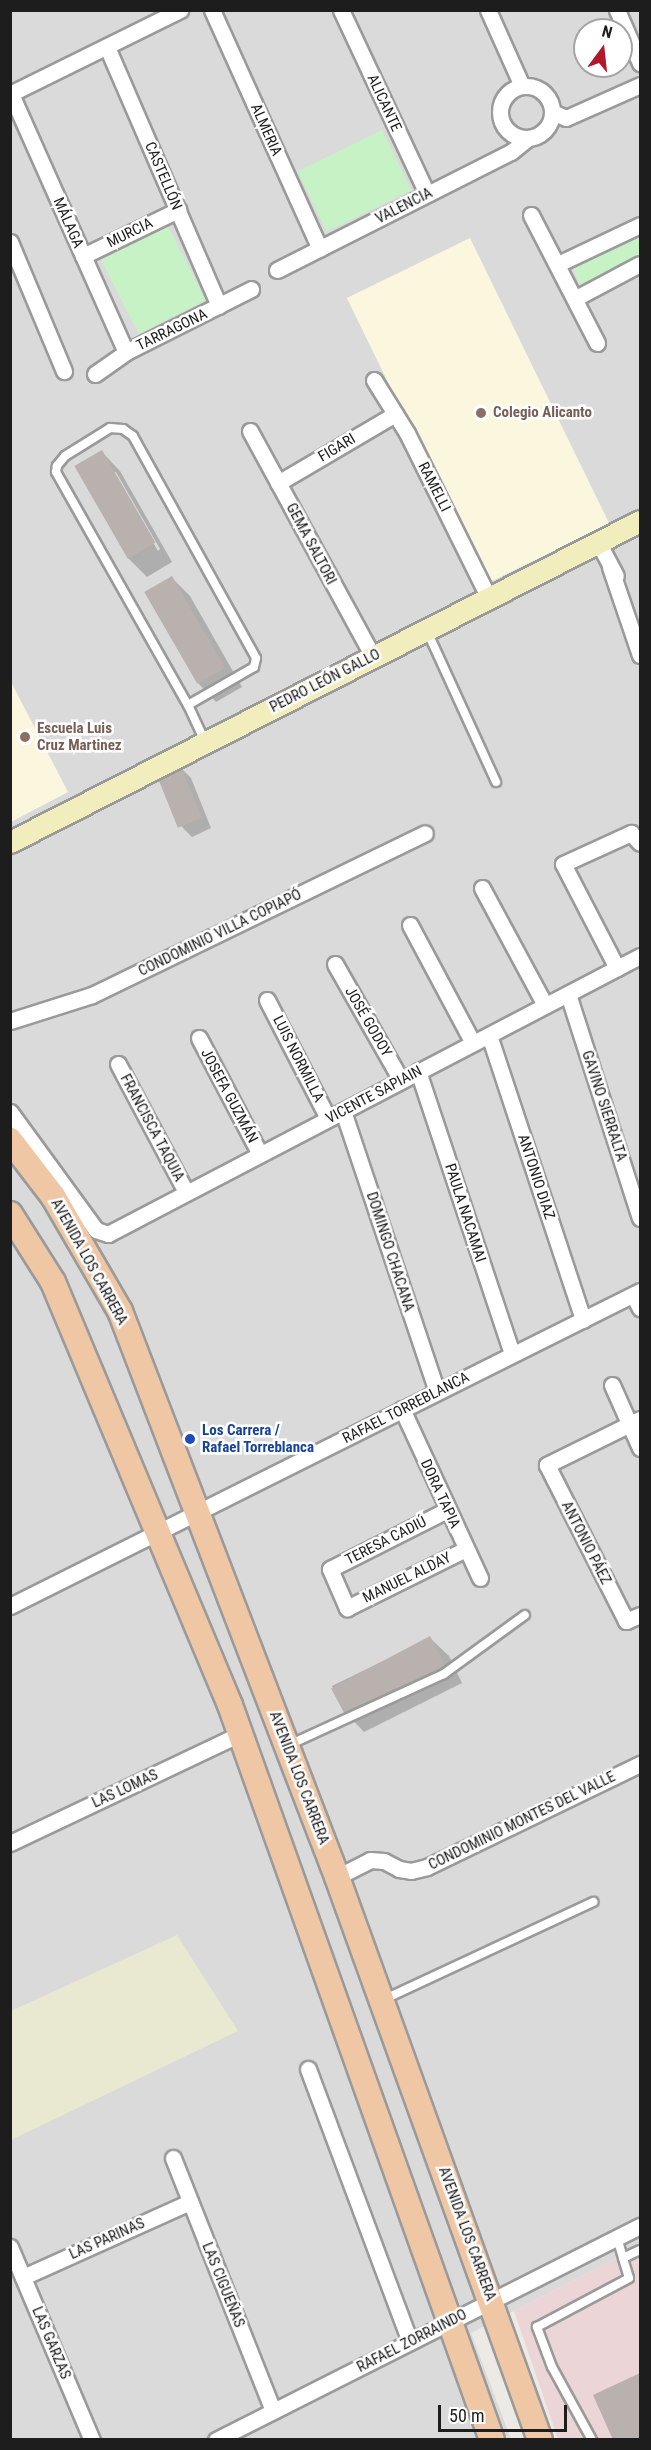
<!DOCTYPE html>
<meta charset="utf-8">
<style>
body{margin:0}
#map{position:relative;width:651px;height:2450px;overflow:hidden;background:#ede9e4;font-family:"Roboto Condensed",sans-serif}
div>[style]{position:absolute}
.residential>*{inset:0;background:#dbdada}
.commercial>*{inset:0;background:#ecd5d7}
.education>*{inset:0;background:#fbf7df;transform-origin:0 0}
.farmland>*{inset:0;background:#e9e8d1}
.park>*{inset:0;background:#c7f2c5;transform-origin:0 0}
.shadow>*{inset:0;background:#0003}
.building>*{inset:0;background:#b9b1ad;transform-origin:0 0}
.roads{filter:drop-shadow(2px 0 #9a9a9a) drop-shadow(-2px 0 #9a9a9a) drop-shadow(0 2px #9a9a9a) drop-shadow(0 -2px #9a9a9a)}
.lane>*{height:8px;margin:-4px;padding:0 4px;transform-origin:4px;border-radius:4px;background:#fff}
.street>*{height:15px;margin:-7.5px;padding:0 7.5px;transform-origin:7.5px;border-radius:7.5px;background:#fff}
.street>.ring{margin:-7.5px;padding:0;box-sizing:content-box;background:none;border:15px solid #fff;border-radius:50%}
.secondary>*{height:21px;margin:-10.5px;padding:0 10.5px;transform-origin:10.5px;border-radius:10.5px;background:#f1edbd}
.primary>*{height:24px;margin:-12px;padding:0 12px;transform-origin:12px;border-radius:12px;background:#f0c7a5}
.dots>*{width:16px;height:16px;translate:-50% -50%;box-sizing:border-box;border:3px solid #fff;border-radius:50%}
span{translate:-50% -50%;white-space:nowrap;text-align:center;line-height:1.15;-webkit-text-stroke:5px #fff;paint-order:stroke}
.street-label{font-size:15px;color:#1d1d1d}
.education-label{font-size:15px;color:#785e54;font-weight:700}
.left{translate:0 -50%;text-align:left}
.transit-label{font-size:15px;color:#164399;font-weight:700}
.frame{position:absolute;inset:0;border:12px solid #1d1d1d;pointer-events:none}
.north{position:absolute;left:573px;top:18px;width:60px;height:60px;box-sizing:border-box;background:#fff;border:2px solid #a5a5a5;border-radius:50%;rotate:15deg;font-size:16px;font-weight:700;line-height:24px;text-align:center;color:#1d1d1d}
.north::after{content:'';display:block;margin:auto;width:21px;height:27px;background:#b1182b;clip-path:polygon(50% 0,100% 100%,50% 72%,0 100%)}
.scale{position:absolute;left:438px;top:2405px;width:129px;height:27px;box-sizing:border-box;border:3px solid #1d1d1d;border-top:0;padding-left:8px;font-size:18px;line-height:21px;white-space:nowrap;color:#1d1d1d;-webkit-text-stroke:4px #fff;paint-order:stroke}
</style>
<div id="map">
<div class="residential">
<div style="clip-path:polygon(evenodd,11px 11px,640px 11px,640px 2246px,471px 2333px,511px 2439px,11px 2440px,11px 11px,585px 30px,621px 30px,621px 66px,585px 66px,585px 30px)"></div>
</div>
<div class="commercial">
<div style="clip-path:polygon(640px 2246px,640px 2439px,558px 2439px,514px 2311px)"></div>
</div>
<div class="education">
<div style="left:470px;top:238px;width:318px;height:137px;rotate:64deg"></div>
<div style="clip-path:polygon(11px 682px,68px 792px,11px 822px,10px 822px)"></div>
</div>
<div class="farmland">
<div style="clip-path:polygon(177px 1935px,238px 2031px,11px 2140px,11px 2011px)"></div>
</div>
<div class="park">
<div style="left:382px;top:130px;width:67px;height:94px;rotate:64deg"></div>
<div style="left:168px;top:226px;width:83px;height:75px;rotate:63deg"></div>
<div style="clip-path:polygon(640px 234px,640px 255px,580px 285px,572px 267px)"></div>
</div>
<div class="shadow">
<div style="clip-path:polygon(evenodd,102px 452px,120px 471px,172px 562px,147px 577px,128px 558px,76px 467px,102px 452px,113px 472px,116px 472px,160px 549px,158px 551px,113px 472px)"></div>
<div style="clip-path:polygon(172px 578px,190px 596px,242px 687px,216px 702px,198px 683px)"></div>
<div style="clip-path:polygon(181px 768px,191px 778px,211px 828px,192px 837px,182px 827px)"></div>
<div style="clip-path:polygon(430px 1638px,449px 1656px,462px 1683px,364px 1732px,346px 1713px,332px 1686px)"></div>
<div style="clip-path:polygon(640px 2375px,640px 2440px,615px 2440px,595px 2395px)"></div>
</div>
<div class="building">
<div style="left:102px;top:450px;width:107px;height:32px;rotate:60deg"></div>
<div style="left:172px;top:576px;width:106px;height:32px;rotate:60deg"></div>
<div style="left:181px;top:766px;width:56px;height:26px;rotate:68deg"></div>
<div style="left:430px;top:1636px;width:32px;height:112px;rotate:62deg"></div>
<div style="clip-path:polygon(640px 2373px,640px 2440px,613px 2440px,593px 2395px)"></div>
</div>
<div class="roads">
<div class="lane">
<div style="left:427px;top:631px;width:166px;rotate:65.4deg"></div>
<div style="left:188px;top:705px;width:76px;rotate:-29.9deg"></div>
<div style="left:254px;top:667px;width:9px;rotate:-77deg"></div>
<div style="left:256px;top:658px;width:254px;rotate:-119deg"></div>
<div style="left:133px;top:436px;width:12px;rotate:-145deg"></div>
<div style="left:123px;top:429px;width:13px;rotate:-176deg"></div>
<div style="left:110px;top:428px;width:53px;rotate:148.1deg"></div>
<div style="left:65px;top:456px;width:13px;rotate:129deg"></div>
<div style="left:57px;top:466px;width:6px;rotate:99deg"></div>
<div style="left:56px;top:472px;width:268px;rotate:60.5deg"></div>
<div style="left:188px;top:705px;width:40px;rotate:65deg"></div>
<div style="left:291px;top:1744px;width:168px;rotate:-24.6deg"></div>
<div style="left:444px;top:1674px;width:100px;rotate:-36.1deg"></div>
<div style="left:385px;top:1999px;width:230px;rotate:-25deg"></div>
<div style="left:617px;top:2238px;width:21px;rotate:73deg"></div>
<div style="left:623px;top:2258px;width:19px;rotate:-25deg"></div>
<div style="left:592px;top:2440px;width:83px;rotate:-118.7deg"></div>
<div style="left:552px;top:2367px;width:43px;rotate:-110.6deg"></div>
<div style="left:537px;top:2327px;width:104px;rotate:-28deg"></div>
<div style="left:629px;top:2278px;width:21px;rotate:-107deg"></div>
</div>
<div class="street">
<div style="left:212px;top:10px;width:262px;rotate:65.7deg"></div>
<div style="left:341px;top:10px;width:203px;rotate:64.9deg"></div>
<div style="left:488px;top:10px;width:83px;rotate:65.9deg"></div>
<div style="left:617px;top:10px;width:58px;rotate:66.5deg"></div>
<div style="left:107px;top:47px;width:282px;rotate:66.6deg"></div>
<div class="ring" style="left:500px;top:86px;width:37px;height:37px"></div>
<div style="left:10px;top:94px;width:190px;rotate:-26.3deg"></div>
<div style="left:11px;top:94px;width:282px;rotate:66deg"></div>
<div style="left:552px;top:112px;width:15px;rotate:23deg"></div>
<div style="left:566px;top:118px;width:81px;rotate:-24deg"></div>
<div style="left:531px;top:215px;width:144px;rotate:62.7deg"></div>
<div style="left:10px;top:242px;width:140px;rotate:67.3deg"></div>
<div style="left:83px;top:256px;width:106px;rotate:-25.8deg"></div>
<div style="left:558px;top:264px;width:91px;rotate:-25.4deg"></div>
<div style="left:277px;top:270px;width:262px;rotate:-26.8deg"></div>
<div style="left:511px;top:152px;width:22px;rotate:-39deg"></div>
<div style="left:576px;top:298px;width:72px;rotate:-28deg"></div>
<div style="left:95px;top:374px;width:38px;rotate:-35deg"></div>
<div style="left:126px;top:352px;width:140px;rotate:-26.7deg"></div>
<div style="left:374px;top:380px;width:62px;rotate:58.1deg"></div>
<div style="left:407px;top:433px;width:184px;rotate:63.6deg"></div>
<div style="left:250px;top:431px;width:257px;rotate:61.4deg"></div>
<div style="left:278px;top:483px;width:136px;rotate:-30.5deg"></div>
<div style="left:598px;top:542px;width:38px;rotate:62deg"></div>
<div style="left:610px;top:567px;width:93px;rotate:71.2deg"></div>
<div style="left:482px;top:888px;width:133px;rotate:61.7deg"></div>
<div style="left:410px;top:925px;width:134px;rotate:61.9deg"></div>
<div style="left:335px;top:964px;width:133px;rotate:60.4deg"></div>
<div style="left:617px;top:968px;width:117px;rotate:-117.4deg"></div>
<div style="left:563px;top:864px;width:75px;rotate:-24.5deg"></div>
<div style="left:631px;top:833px;width:13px;rotate:48deg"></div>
<div style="left:568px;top:994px;width:235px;rotate:72.2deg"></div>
<div style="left:267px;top:1000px;width:133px;rotate:62.7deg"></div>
<div style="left:10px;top:1021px;width:86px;rotate:-17.6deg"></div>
<div style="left:92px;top:995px;width:370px;rotate:-25.9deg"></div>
<div style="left:489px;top:1035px;width:300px;rotate:71.7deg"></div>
<div style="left:199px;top:1038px;width:131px;rotate:62.3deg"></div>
<div style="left:118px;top:1064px;width:145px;rotate:62deg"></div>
<div style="left:418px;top:1071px;width:298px;rotate:71.6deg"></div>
<div style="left:343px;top:1111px;width:296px;rotate:71.5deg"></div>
<div style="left:10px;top:1112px;width:146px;rotate:53.9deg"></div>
<div style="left:96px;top:1230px;width:13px;rotate:18deg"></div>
<div style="left:108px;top:1234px;width:600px;rotate:-27.59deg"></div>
<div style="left:633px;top:1295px;width:15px;rotate:62deg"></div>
<div style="left:612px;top:1385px;width:69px;rotate:66deg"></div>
<div style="left:402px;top:1409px;width:186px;rotate:65.2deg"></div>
<div style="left:640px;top:1419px;width:104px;rotate:153.7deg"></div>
<div style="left:547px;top:1465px;width:175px;rotate:63.1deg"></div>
<div style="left:626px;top:1621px;width:15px;rotate:-23deg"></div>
<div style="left:447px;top:1510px;width:131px;rotate:153.2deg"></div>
<div style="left:330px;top:1569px;width:43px;rotate:66.4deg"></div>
<div style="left:347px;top:1608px;width:133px;rotate:-26.4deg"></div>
<div style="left:10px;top:1606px;width:704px;rotate:-26.57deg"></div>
<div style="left:10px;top:1843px;width:255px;rotate:-25.4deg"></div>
<div style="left:337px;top:1877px;width:37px;rotate:-27deg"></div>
<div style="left:370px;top:1860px;width:14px;rotate:4deg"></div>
<div style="left:384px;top:1861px;width:17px;rotate:28deg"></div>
<div style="left:399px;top:1869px;width:12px;rotate:9deg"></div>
<div style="left:411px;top:1871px;width:16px;rotate:-14deg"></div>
<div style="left:427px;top:1867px;width:237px;rotate:-25.8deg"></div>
<div style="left:308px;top:2069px;width:291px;rotate:69.5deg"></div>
<div style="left:173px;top:2158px;width:272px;rotate:68.4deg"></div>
<div style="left:10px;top:2247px;width:210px;rotate:67deg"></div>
<div style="left:23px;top:2277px;width:183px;rotate:-24.2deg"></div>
<div style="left:216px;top:2440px;width:475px;rotate:-26.8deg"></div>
</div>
<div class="secondary">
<div style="left:10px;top:842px;width:707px;rotate:-27deg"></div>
</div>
<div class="primary">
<div style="left:10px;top:1140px;width:71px;rotate:52.5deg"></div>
<div style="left:53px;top:1196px;width:133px;rotate:59.8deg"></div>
<div style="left:120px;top:1311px;width:606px;rotate:69.02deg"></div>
<div style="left:337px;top:1877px;width:598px;rotate:70.17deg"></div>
<div style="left:10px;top:1214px;width:80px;rotate:57.7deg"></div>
<div style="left:53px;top:1282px;width:459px;rotate:67.3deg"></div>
<div style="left:230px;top:1705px;width:780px;rotate:70.38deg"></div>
</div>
</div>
<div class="dots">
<div style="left:481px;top:413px;background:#8d6e63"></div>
<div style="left:25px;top:737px;background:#8d6e63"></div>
<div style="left:190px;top:1439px;background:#1a4fb4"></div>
</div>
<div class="street-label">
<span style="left:384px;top:103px;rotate:65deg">ALICANTE</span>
<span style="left:266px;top:130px;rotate:66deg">ALMERIA</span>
<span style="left:163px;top:176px;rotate:67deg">CASTELLÓN</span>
<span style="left:404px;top:206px;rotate:-27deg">VALENCIA</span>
<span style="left:68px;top:223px;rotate:66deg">MÁLAGA</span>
<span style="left:130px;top:233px;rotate:-26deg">MURCIA</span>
<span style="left:172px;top:330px;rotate:-26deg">TARRAGONA</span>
<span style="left:337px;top:448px;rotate:-31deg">FIGARI</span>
<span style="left:434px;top:487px;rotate:63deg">RAMELLI</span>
<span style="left:311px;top:544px;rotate:62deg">GEMA SALTORI</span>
<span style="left:325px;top:681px;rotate:-27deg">PEDRO LEÓN GALLO</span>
<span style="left:220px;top:933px;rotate:-26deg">CONDOMINIO VILLA COPIAPÓ</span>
<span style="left:368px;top:1022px;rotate:60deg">JOSÉ GODOY</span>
<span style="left:298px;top:1059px;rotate:63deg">LUIS NORMILLA</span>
<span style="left:374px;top:1095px;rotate:-28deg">VICENTE SAPIAIN</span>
<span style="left:229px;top:1096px;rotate:62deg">JOSEFA GUZMÁN</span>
<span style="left:604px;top:1106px;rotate:72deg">GAVINO SIERRALTA</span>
<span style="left:152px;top:1128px;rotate:62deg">FRANCISCA TAQUIA</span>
<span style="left:536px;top:1177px;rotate:72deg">ANTONIO DIAZ</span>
<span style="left:465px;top:1213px;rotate:72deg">PAULA NACAMAI</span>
<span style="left:390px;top:1252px;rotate:72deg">DOMINGO CHACANA</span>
<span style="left:89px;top:1262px;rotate:61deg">AVENIDA LOS CARRERA</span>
<span style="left:406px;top:1408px;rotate:-27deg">RAFAEL TORREBLANCA</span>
<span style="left:440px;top:1494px;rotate:65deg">DORA TAPIA</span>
<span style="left:386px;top:1541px;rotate:-27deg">TERESA CADIÚ</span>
<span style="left:586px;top:1543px;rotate:63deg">ANTONIO PÁEZ</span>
<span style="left:407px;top:1578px;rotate:-26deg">MANUEL ALDAY</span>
<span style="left:299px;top:1778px;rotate:69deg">AVENIDA LOS CARRERA</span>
<span style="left:125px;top:1789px;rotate:-25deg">LAS LOMAS</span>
<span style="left:522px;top:1821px;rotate:-26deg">CONDOMINIO MONTES DEL VALLE</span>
<span style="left:467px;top:2234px;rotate:70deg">AVENIDA LOS CARRERA</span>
<span style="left:107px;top:2239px;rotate:-24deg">LAS PARINAS</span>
<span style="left:223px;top:2285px;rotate:68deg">LAS CIGUEÑAS</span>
<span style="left:412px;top:2341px;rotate:-27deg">RAFAEL ZORRAINDO</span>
<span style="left:51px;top:2343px;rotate:67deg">LAS GARZAS</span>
</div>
<div class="education-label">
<span class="left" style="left:493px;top:413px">Colegio Alicanto</span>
<span class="left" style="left:37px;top:737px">Escuela Luis<br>Cruz Martinez</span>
</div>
<div class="transit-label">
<span class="left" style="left:202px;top:1439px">Los Carrera /<br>Rafael Torreblanca</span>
</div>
<div class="frame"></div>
<div class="north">N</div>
<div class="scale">50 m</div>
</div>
